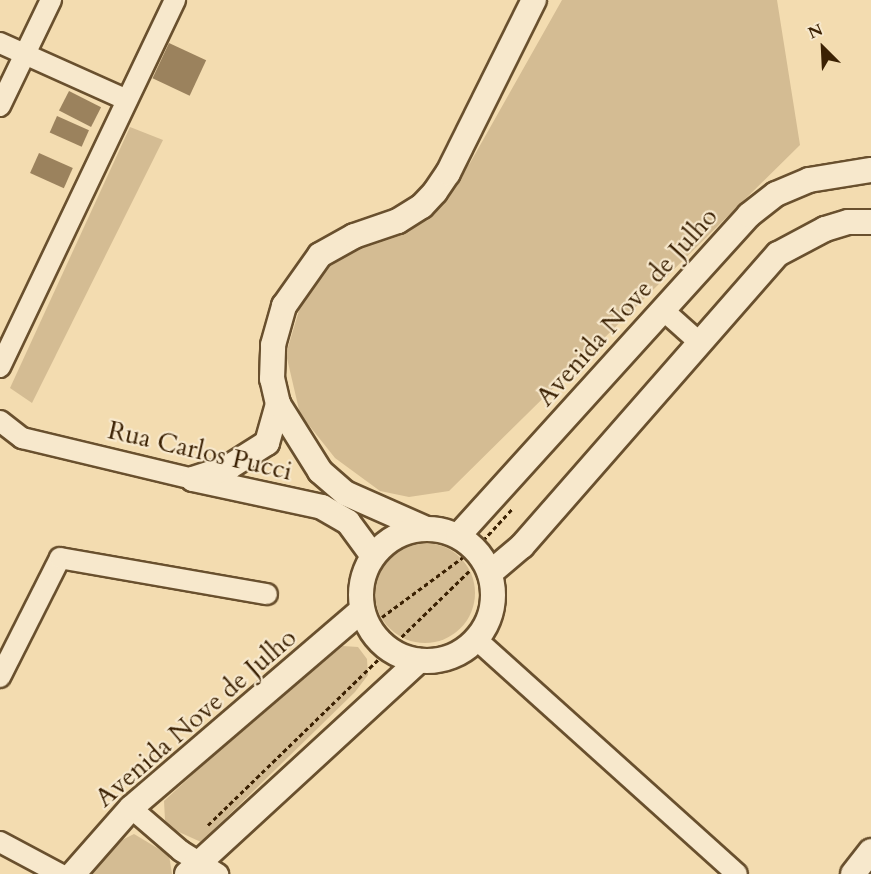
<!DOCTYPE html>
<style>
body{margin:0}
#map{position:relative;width:871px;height:874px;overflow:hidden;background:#f3dcb0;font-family:Cardo,serif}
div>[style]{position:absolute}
.green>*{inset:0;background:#d4bc93}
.round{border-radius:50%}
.building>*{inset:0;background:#9b825d;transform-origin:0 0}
.path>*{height:3px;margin-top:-1.5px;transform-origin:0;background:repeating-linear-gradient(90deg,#3b2103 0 4.5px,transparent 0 7.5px)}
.roads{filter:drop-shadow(2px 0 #69502e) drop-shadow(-2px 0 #69502e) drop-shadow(0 2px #69502e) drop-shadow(0 -2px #69502e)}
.minor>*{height:20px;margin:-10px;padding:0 10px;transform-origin:10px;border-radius:10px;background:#f7e8cc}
.tertiary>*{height:24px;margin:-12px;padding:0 12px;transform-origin:12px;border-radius:12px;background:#f7e8cc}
.tertiary>.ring{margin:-12px;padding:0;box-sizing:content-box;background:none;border:24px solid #f7e8cc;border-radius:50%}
span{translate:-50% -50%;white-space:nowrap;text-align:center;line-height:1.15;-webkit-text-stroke:4.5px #f7e8cc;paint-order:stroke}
.street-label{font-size:26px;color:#3b2103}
.north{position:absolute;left:793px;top:18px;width:60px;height:60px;-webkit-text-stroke:4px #f7e8cc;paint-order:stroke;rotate:336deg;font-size:16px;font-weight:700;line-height:24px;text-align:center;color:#3b2103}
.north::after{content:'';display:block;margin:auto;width:21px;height:27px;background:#3b2103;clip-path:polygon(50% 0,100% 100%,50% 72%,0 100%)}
</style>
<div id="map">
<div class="green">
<div style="clip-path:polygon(562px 0,777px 0,800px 145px,449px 491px,409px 497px,380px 491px,335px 458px,300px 414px,286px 354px,300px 307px,329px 267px,369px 242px,424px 218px,470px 163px)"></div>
<div style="clip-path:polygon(130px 127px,163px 140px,32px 403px,10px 388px)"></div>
<div class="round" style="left:375px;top:543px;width:100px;height:100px"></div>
<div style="clip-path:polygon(343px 646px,358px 647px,367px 659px,368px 675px,355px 692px,201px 842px,170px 828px,165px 820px,164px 801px,267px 706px)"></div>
<div style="clip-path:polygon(134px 834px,169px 855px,172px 874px,91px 874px,120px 841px)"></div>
</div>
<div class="building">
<div style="left:169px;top:43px;width:41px;height:39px;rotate:25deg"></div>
<div style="left:69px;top:91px;width:36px;height:22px;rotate:27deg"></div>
<div style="left:57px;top:116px;width:35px;height:18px;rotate:24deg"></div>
<div style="left:39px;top:153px;width:37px;height:22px;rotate:24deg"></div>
</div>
<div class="path">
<div style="left:478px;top:546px;width:50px;rotate:-47.4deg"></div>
<div style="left:382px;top:617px;width:101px;rotate:-36.5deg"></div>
<div style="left:208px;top:825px;width:366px;rotate:-44.2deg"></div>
</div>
<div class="roads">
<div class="minor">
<div style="left:0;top:43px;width:139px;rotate:24.2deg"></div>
<div style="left:0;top:106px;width:118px;rotate:-64.3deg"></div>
<div style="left:662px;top:309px;width:51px;rotate:41.8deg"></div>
<div style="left:0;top:367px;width:407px;rotate:-64.5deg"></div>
<div style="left:0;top:421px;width:28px;rotate:38deg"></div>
<div style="left:22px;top:438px;width:176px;rotate:13.5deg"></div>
<div style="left:476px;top:639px;width:351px;rotate:42deg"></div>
<div style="left:0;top:677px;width:133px;rotate:-63.2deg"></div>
<div style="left:60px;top:558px;width:210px;rotate:9.9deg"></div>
<div style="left:131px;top:808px;width:66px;rotate:40.7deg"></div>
<div style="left:181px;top:851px;width:44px;rotate:31.9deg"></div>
<div style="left:0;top:842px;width:68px;rotate:28.1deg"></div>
</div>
<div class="tertiary">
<div style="left:193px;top:479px;width:132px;rotate:12.2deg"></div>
<div style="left:322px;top:507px;width:30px;rotate:30deg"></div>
<div style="left:348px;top:522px;width:42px;rotate:53.7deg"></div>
<div style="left:193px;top:479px;width:38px;rotate:-18deg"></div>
<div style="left:229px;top:467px;width:45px;rotate:-32.3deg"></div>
<div style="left:267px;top:443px;width:41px;rotate:-74.2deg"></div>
<div style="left:424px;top:528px;width:86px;rotate:-156.1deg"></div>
<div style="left:345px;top:493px;width:33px;rotate:-139deg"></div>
<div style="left:320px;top:471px;width:79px;rotate:-122.1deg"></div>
<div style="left:278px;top:404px;width:26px;rotate:-103deg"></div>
<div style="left:272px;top:379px;width:34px;rotate:-88deg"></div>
<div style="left:273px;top:345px;width:41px;rotate:-74.2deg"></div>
<div style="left:284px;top:306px;width:62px;rotate:-54.8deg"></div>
<div style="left:320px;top:255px;width:39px;rotate:-29deg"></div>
<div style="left:354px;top:236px;width:46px;rotate:-18.8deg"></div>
<div style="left:398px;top:221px;width:28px;rotate:-32deg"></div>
<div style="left:422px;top:206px;width:19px;rotate:-47deg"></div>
<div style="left:435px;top:192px;width:23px;rotate:-56deg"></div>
<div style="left:448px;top:173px;width:193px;rotate:-63.6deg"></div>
<div class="ring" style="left:361px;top:529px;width:108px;height:108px"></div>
<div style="left:458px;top:536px;width:433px;rotate:-47.8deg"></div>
<div style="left:749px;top:215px;width:34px;rotate:-38deg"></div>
<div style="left:776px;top:194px;width:36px;rotate:-23deg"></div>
<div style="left:809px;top:180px;width:63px;rotate:-9.2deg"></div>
<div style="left:490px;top:573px;width:42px;rotate:-40.2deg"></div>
<div style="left:522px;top:546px;width:388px;rotate:-48.8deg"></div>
<div style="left:778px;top:254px;width:53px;rotate:-28deg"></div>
<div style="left:825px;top:229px;width:24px;rotate:-17deg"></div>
<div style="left:848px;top:222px;width:23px"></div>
<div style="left:73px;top:874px;width:88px;rotate:-48.7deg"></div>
<div style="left:131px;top:808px;width:304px;rotate:-40.6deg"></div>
<div style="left:187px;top:874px;width:315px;rotate:-42.6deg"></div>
<div style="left:853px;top:874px;width:29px;rotate:-52deg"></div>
</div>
</div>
<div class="street-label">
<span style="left:627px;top:307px;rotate:-48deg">Avenida Nove de Julho</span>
<span style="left:200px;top:451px;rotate:13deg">Rua Carlos Pucci</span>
<span style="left:196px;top:718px;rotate:-41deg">Avenida Nove de Julho</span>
</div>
<div class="north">N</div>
</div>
